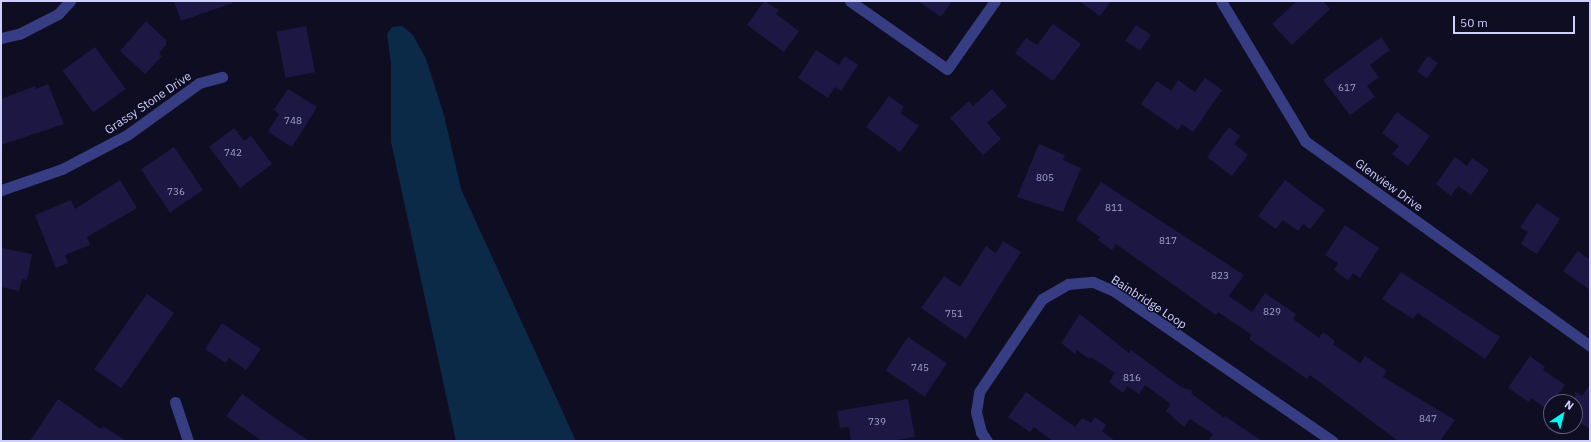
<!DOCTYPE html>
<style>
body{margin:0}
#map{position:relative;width:1591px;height:442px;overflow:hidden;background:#0e0d22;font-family:"IBM Plex Sans",sans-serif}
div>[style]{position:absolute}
.water>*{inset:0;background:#0b2a48}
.building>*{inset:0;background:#1c1843;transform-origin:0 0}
.minor>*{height:11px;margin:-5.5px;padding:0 5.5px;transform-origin:5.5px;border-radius:5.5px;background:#363d82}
.tertiary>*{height:11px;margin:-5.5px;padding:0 5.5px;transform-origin:5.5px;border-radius:5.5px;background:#363d82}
span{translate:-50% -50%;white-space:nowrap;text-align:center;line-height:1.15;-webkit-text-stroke:3px #0e0d22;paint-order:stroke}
.number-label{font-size:10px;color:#a2a0d0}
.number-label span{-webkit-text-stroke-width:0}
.street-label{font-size:12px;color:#ceceff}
.frame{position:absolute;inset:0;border:2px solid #ceceff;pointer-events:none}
.north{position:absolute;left:1543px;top:394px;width:40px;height:40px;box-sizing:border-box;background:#0e0d22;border:1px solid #5b5a7a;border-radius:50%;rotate:35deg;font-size:11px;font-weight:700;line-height:16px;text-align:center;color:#ceceff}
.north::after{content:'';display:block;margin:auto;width:14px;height:18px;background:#00f9f2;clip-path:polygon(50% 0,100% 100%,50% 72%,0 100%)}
.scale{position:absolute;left:1453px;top:16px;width:122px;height:18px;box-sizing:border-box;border:2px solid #ceceff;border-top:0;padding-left:5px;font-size:12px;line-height:14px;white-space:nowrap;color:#ceceff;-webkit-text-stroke:3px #0e0d22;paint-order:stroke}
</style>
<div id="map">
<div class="water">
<div style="clip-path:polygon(402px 26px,413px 35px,426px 59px,444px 115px,461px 189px,576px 441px,456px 441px,391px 142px,391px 64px,387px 34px,392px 27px)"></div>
</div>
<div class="building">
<div style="clip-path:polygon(174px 1px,232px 1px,233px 3px,181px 21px)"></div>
<div style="clip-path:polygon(764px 1px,779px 10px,776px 14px,799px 31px,784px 52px,747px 25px)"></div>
<div style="clip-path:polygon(918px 1px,952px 1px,941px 17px)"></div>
<div style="clip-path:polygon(1079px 1px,1111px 1px,1100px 16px)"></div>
<div style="clip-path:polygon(1297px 1px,1323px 1px,1330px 9px,1292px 45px,1272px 24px)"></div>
<div style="clip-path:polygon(146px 21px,166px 40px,166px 45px,159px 53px,162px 56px,145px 74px,120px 51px)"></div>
<div style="clip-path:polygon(1053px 24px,1081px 44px,1053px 81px,1015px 53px,1026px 38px,1037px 45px)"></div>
<div style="left:1136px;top:25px;width:18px;height:19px;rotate:34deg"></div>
<div style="left:306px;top:26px;width:47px;height:30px;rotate:79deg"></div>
<div style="clip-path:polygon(1381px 37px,1390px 50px,1370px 65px,1379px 77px,1367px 86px,1375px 97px,1350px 115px,1323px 80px)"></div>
<div style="left:95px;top:47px;width:52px;height:40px;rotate:54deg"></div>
<div style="clip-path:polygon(816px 50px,839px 65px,845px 56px,858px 65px,841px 91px,835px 87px,828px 98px,798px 78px)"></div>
<div style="left:1428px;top:56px;width:12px;height:19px;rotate:35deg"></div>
<div style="clip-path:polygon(1205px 78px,1222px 90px,1193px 132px,1182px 124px,1178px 130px,1141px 104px,1157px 81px,1171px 91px,1178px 80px,1195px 92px)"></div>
<div style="clip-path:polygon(48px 84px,64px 124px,1px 145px,1px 99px,35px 86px,36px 89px)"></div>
<div style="clip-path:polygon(288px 89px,317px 107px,292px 147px,268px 132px,279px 114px,274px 110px)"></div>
<div style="clip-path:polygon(992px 89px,1007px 106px,987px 123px,1001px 139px,983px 155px,950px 118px,969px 101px,973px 106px)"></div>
<div style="clip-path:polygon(889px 96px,904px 107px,900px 113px,919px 126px,900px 152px,866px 127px)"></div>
<div style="clip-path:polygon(1397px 112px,1430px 136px,1408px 166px,1392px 154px,1399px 146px,1382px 133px)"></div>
<div style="clip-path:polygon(1229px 127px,1240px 136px,1234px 144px,1248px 155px,1232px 176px,1207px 157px)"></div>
<div style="clip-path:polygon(234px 128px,244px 141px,251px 136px,272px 164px,240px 188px,209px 147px)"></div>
<div style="clip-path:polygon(1039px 144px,1065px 155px,1063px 160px,1081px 168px,1063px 212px,1017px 197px)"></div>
<div style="left:174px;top:147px;width:52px;height:40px;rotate:56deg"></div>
<div style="clip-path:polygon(1455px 157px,1467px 166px,1472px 158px,1489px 170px,1471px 195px,1458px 186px,1451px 196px,1436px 184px)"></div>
<div style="clip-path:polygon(120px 180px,137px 208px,87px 237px,90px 245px,65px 255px,68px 263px,56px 268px,35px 215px,71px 200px,75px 209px)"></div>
<div style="clip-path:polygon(1285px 180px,1325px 210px,1310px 229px,1303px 224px,1298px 231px,1283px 220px,1276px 229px,1258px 216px)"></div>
<div style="clip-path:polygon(1101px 182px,1244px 275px,1229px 296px,1252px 312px,1265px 293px,1296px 314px,1293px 319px,1319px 338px,1323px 332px,1335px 341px,1333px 344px,1360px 363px,1365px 356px,1387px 371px,1383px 377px,1455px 420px,1440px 441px,1398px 441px,1310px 375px,1307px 379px,1249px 339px,1252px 335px,1218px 312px,1216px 315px,1116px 244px,1112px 250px,1098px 240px,1100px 237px,1076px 220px)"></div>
<div style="clip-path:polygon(1537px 203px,1560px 219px,1537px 254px,1521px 244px,1528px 232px,1520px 227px)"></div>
<div style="clip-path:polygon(1345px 225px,1379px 248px,1360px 278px,1353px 273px,1348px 280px,1334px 270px,1338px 263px,1325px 255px)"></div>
<div style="clip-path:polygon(1003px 241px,1021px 252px,966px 339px,921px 308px,944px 276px,960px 287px,986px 246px,996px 253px)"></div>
<div style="clip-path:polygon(1px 248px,32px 254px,27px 280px,22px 279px,19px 291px,1px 287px)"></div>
<div style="clip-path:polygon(1578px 251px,1590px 260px,1590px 290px,1563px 271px)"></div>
<div style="clip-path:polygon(1401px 272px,1500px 337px,1485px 359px,1418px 313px,1413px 319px,1382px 299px)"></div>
<div style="left:147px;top:294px;width:33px;height:92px;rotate:35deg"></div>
<div style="clip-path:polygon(1080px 314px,1129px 353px,1131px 350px,1181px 387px,1193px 391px,1191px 393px,1224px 418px,1225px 416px,1262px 441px,1208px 441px,1213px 434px,1190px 419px,1184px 427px,1166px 411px,1171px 404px,1145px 385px,1139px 394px,1127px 386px,1123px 393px,1109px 382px,1115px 373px,1091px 357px,1089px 359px,1077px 350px,1075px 354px,1061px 343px)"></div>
<div style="clip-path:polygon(222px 323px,261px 349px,246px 370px,229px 358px,226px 363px,205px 349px)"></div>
<div style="left:908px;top:337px;width:47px;height:40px;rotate:34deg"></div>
<div style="clip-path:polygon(1530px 356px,1545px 367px,1543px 370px,1565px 385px,1548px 410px,1531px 398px,1529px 402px,1508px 388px)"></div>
<div style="clip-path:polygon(1590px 385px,1590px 429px,1575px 419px,1575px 391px,1582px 396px)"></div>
<div style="clip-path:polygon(1026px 392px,1075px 427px,1082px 418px,1091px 423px,1095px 417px,1106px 425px,1102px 431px,1115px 441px,1053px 441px,1034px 427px,1030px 432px,1008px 417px)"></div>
<div style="clip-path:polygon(242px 394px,279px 421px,309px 441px,262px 441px,226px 416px)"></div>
<div style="clip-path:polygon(58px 399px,101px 429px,103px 426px,126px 441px,30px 441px)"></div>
<div style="clip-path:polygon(908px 399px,915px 437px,890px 441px,851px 441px,849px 427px,840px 428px,837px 411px)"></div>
</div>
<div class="minor">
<div style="left:850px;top:1px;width:118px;rotate:35deg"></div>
<div style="left:947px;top:69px;width:83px;rotate:-54.8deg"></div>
<div style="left:1221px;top:1px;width:163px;rotate:59deg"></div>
<div style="left:1305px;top:141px;width:351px;rotate:35.7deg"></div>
<div style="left:1px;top:190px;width:65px;rotate:-19deg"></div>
<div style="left:62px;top:169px;width:73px;rotate:-27.6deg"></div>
<div style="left:127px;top:135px;width:89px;rotate:-35.8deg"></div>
<div style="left:199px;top:83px;width:24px;rotate:-15deg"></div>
<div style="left:175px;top:402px;width:41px;rotate:71.6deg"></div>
<div style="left:987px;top:441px;width:11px;rotate:-124deg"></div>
<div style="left:981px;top:432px;width:21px;rotate:-104deg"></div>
<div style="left:976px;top:412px;width:20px;rotate:-81deg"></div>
<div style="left:979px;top:392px;width:112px;rotate:-55.9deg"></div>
<div style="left:1042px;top:299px;width:30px;rotate:-30deg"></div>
<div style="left:1068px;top:284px;width:25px;rotate:-5deg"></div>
<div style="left:1093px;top:282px;width:23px;rotate:23deg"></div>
<div style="left:1114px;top:291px;width:265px;rotate:34.5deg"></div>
</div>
<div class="tertiary">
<div style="left:1px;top:38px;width:18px;rotate:-13deg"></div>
<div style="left:19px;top:34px;width:44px;rotate:-27.1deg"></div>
<div style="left:58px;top:14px;width:18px;rotate:-47deg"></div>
</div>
<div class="number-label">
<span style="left:1347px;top:88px">617</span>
<span style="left:293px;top:121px">748</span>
<span style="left:233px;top:153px">742</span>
<span style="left:1045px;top:178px">805</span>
<span style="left:176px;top:192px">736</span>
<span style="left:1114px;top:208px">811</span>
<span style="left:1168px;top:241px">817</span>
<span style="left:1220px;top:276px">823</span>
<span style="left:1272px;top:312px">829</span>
<span style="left:954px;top:314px">751</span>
<span style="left:920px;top:368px">745</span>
<span style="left:1132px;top:378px">816</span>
<span style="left:1428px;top:419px">847</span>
<span style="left:877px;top:422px">739</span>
</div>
<div class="street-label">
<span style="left:148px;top:103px;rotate:-34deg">Grassy Stone Drive</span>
<span style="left:1389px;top:185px;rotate:36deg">Glenview Drive</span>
<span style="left:1149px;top:302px;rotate:33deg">Bainbridge Loop</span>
</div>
<div class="frame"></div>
<div class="north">N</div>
<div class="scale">50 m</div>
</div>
